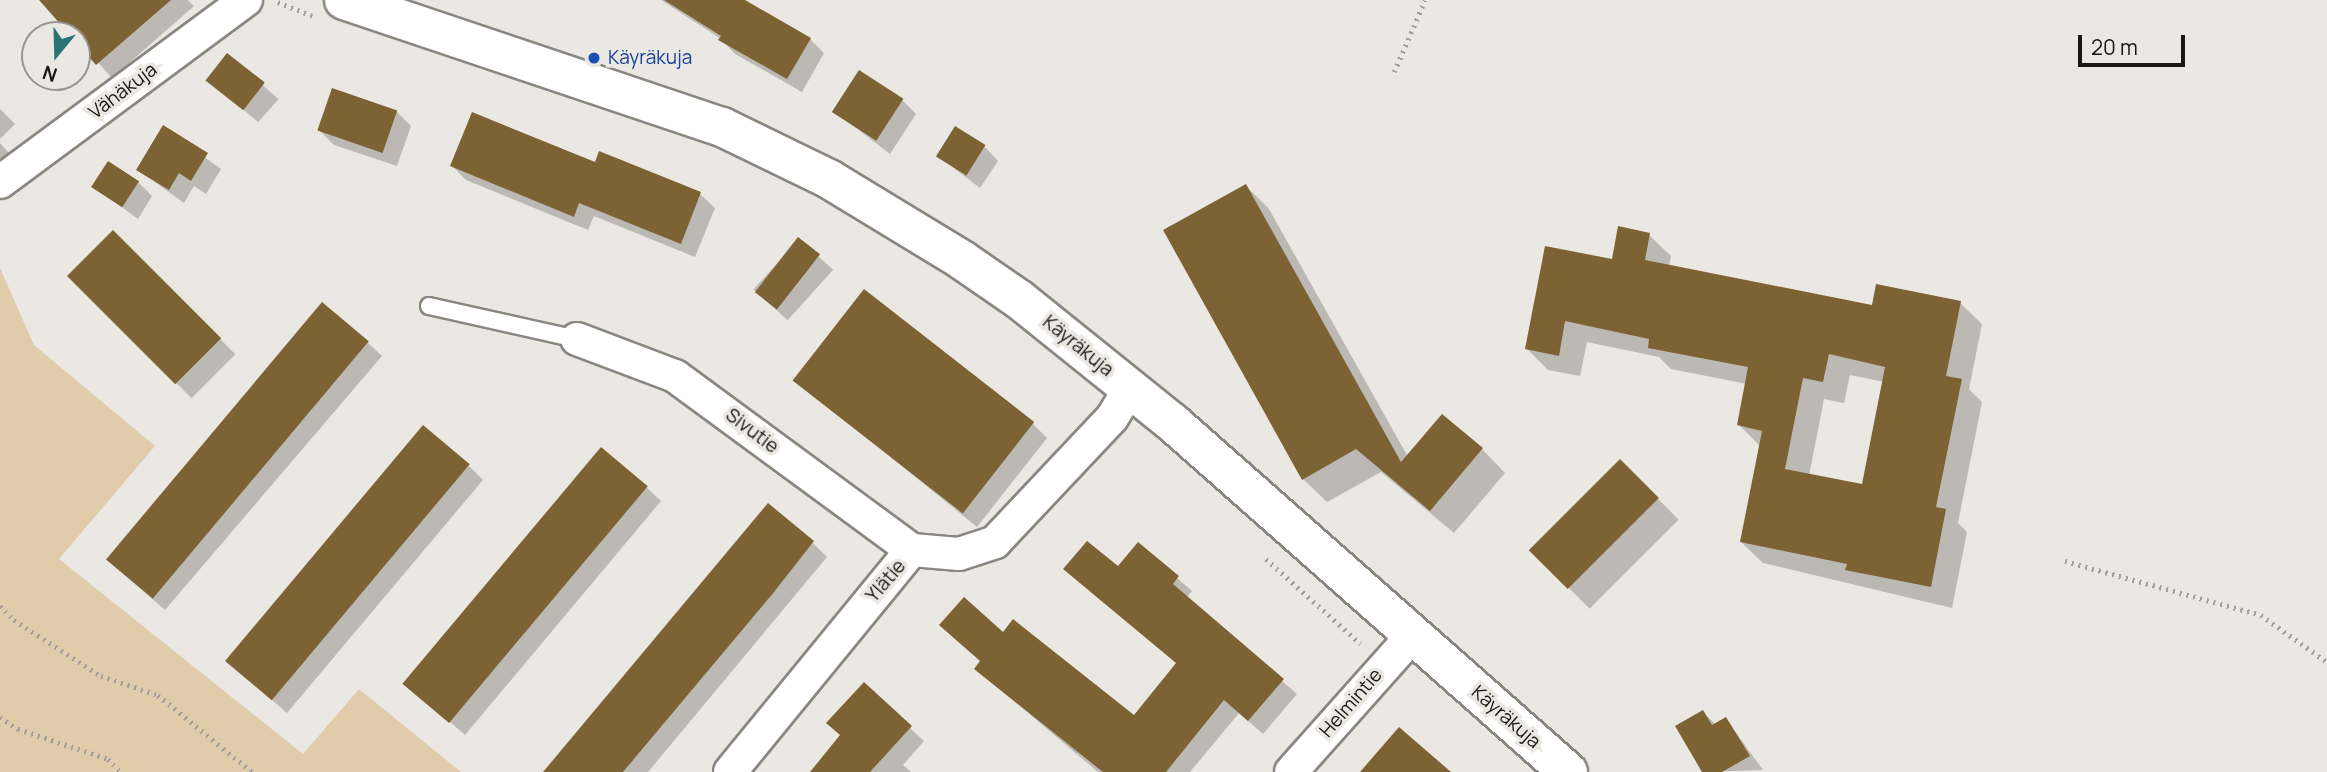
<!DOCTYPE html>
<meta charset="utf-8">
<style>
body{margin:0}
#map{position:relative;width:2327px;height:772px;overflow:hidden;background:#ebe8e3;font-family:Manrope,sans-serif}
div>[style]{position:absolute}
.green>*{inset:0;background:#e0ccab}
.shadow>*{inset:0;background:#0003;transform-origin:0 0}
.building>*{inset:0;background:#7d6233;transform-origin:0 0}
.path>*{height:4.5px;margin-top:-2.25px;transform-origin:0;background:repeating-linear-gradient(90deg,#a19e9b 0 2px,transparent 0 7px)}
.roads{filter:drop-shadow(2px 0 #8a8783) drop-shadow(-2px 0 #8a8783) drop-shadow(0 2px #8a8783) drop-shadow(0 -2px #8a8783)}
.lane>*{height:16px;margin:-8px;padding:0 8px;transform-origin:8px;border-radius:8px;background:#fff}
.street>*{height:32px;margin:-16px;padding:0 16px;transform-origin:16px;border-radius:16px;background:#fff}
.secondary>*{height:38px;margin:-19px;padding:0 19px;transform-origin:19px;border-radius:19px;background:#fff}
.dots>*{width:19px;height:19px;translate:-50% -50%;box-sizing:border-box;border:4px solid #ebe8e3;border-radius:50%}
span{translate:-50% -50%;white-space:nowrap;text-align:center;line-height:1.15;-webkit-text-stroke:7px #ebe8e3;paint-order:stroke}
.transit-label{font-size:19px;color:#164399}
.left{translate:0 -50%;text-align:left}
.street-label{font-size:19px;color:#181716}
.north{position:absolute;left:21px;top:21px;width:70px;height:70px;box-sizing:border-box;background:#ebe8e3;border:2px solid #979491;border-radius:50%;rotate:199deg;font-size:19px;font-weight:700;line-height:28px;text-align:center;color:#181716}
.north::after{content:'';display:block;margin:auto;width:24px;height:32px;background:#2a7477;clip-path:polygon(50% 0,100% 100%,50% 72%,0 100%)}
.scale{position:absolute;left:2078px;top:35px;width:107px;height:32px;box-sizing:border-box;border:4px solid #181716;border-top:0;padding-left:9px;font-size:21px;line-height:24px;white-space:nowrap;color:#181716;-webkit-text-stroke:5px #ebe8e3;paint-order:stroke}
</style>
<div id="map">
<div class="green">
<div style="clip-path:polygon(0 268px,34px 345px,155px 446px,59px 559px,303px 754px,359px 689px,461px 772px,0 772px)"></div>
</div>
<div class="shadow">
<div style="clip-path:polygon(42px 0,188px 0,194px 6px,112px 78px)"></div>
<div style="clip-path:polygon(661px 0,743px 0,810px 39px,824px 53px,802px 92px,735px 54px,721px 39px)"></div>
<div style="left:228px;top:55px;width:67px;height:31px;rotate:41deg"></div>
<div style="clip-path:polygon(902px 100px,916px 114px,890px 154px,834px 111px)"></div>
<div style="clip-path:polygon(0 109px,15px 124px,0 139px)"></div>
<div style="clip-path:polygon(396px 111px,411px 126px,397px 166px,334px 145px,320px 131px)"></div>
<div style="clip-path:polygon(164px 128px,221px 169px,206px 194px,194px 186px,184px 203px,138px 170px)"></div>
<div style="clip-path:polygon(0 143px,10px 154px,0 164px)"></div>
<div style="clip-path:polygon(984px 146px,998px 161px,980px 188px,938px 156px)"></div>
<div style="clip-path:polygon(600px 153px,700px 194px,715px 208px,695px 257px,594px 216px,588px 230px,466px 180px,452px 166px,596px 164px)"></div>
<div style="clip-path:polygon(138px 182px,152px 196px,138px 219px,94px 187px)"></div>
<div style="clip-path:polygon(1246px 186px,1269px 209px,1408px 457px,1482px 449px,1505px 473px,1454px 533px,1381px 472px,1327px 502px,1303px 479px)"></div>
<div style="left:113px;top:232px;width:173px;height:62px;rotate:45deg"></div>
<div style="clip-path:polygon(evenodd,1649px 235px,1671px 256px,1669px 267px,1873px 307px,1960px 303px,1982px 324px,1969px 389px,1982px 402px,1958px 523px,1967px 532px,1952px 608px,1763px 563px,1741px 542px,1761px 447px,1739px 425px,1747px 384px,1671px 369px,1659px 357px,1587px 342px,1580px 376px,1548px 370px,1527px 349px,1613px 261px,1649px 235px,1850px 375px,1884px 382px,1864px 486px,1809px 476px,1824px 399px,1844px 403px,1850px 375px)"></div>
<div style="left:799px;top:239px;width:46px;height:68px;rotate:42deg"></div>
<div style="clip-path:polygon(367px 342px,382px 356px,165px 610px,121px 572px)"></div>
<div style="clip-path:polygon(792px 377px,1033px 424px,1047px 438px,977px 527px)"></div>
<div style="left:1620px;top:461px;width:83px;height:126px;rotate:45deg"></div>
<div style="clip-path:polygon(469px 466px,483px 480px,287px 713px,227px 661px)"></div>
<div style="clip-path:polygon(646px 487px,661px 501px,465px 735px,405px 683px)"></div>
<div style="clip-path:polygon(813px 543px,827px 557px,648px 772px,546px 772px)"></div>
<div style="clip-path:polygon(1138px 544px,1192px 591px,1186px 598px,1297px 694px,1263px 734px,1239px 713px,1190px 772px,1098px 772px,976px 669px,1003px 635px,1134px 717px,1178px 664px,1118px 569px)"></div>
<div style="clip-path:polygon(864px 685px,924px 741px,903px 765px,911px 772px,812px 772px,842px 735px)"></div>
<div style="clip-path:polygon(1703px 712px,1716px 725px,1726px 719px,1763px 770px,1704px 772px)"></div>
</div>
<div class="building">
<div style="clip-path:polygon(39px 0,171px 0,96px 65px,77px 43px,77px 35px,70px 35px)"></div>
<div style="clip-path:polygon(664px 0,745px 0,811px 38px,787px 79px,718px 40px,721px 36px)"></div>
<div style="left:227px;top:53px;width:48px;height:35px;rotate:38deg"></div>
<div style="left:859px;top:70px;width:53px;height:50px;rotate:33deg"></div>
<div style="left:332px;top:88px;width:69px;height:45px;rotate:19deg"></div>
<div style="clip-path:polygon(472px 112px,595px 162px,599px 151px,701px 192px,681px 244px,579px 203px,574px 217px,450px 166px)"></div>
<div style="clip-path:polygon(163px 125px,208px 153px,191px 181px,179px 173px,169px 190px,136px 170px)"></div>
<div style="left:955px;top:126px;width:36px;height:36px;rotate:32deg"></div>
<div style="left:108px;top:161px;width:37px;height:31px;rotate:33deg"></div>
<div style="clip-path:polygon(1246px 184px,1401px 462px,1442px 414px,1483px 448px,1430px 511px,1356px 449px,1302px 480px,1163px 230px)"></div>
<div style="clip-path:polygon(evenodd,1618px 226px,1650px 233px,1645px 260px,1872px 305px,1876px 284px,1961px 301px,1946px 376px,1962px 379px,1936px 507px,1946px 509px,1931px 587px,1845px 570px,1847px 564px,1740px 542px,1762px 431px,1737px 425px,1748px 367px,1648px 348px,1649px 339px,1565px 321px,1559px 356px,1525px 349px,1545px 246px,1612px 259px,1618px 226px,1829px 354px,1885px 367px,1862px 484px,1785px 469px,1803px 378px,1823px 382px,1829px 354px)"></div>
<div style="left:113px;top:230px;width:153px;height:65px;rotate:45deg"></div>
<div style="left:798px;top:237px;width:28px;height:70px;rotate:38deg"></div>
<div style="left:864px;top:289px;width:216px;height:116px;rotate:38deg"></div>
<div style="left:322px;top:302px;width:61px;height:336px;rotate:40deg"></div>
<div style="left:423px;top:425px;width:61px;height:308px;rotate:40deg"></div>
<div style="left:601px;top:447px;width:61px;height:309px;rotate:40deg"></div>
<div style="left:1620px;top:459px;width:55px;height:129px;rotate:45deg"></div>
<div style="clip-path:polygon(768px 503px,814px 541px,774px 592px,623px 772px,543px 772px)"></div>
<div style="clip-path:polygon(1087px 541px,1118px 566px,1138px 542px,1179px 576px,1173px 584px,1284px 679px,1248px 721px,1224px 700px,1166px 772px,1103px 772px,974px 669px,980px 661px,939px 625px,964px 597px,1003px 632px,1013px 619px,1134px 715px,1176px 663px,1063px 569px)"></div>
<div style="clip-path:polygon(864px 682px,912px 726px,870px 772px,810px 772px,840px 735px,826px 723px)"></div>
<div style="clip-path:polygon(1703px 710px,1712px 725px,1726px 717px,1750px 756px,1722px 772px,1702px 772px,1675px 726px)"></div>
<div style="clip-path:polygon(1399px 727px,1451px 772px,1360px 772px)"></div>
</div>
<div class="path">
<div style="left:278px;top:2px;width:37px;rotate:22deg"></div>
<div style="left:1394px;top:72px;width:78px;rotate:-66.7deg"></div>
<div style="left:1266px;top:559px;width:127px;rotate:41.8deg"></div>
<div style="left:2065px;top:561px;width:203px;rotate:15.4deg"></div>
<div style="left:2261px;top:615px;width:81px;rotate:35.5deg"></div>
<div style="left:0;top:606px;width:20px;rotate:45deg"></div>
<div style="left:14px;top:620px;width:103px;rotate:32.8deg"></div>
<div style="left:101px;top:676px;width:60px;rotate:18.4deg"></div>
<div style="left:158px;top:695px;width:122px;rotate:39.3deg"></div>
<div style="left:0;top:717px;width:22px;rotate:34deg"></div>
<div style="left:18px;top:729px;width:95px;rotate:18.4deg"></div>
<div style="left:108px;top:759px;width:18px;rotate:45deg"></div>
</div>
<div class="roads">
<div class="lane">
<div style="left:429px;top:306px;width:152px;rotate:12.6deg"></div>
</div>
<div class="street">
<div style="left:0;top:182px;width:306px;rotate:-36.5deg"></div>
<div style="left:577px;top:339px;width:105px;rotate:20.7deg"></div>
<div style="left:675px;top:376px;width:294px;rotate:36.3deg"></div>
<div style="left:730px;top:772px;width:287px;rotate:-50.7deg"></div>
<div style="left:912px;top:550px;width:47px;rotate:4.9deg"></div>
<div style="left:959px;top:554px;width:38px;rotate:-18deg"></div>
<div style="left:995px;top:542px;width:170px;rotate:-46.7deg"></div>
<div style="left:1112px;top:418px;width:35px;rotate:-59deg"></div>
<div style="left:1291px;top:772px;width:183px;rotate:-48.3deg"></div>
</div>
<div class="secondary">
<div style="left:344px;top:0;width:399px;rotate:18.6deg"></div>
<div style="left:722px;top:127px;width:119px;rotate:25.9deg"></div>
<div style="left:829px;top:179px;width:156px;rotate:31.3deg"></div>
<div style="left:962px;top:260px;width:70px;rotate:34.6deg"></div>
<div style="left:1020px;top:300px;width:196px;rotate:38.8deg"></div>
<div style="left:1173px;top:423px;width:527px;rotate:41.46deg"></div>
</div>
</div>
<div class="dots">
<div style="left:594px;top:58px;background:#1a4fb4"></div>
</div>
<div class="transit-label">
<span class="left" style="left:608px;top:58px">Käyräkuja</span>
</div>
<div class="street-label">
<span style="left:123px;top:91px;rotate:-37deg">Vähäkuja</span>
<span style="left:1078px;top:346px;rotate:39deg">Käyräkuja</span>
<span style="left:752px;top:431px;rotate:37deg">Sivutie</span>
<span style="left:886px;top:581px;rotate:-49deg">Ylätie</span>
<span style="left:1351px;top:703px;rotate:-49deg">Helmintie</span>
<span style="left:1506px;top:717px;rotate:41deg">Käyräkuja</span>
</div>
<div class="north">N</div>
<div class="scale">20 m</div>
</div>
